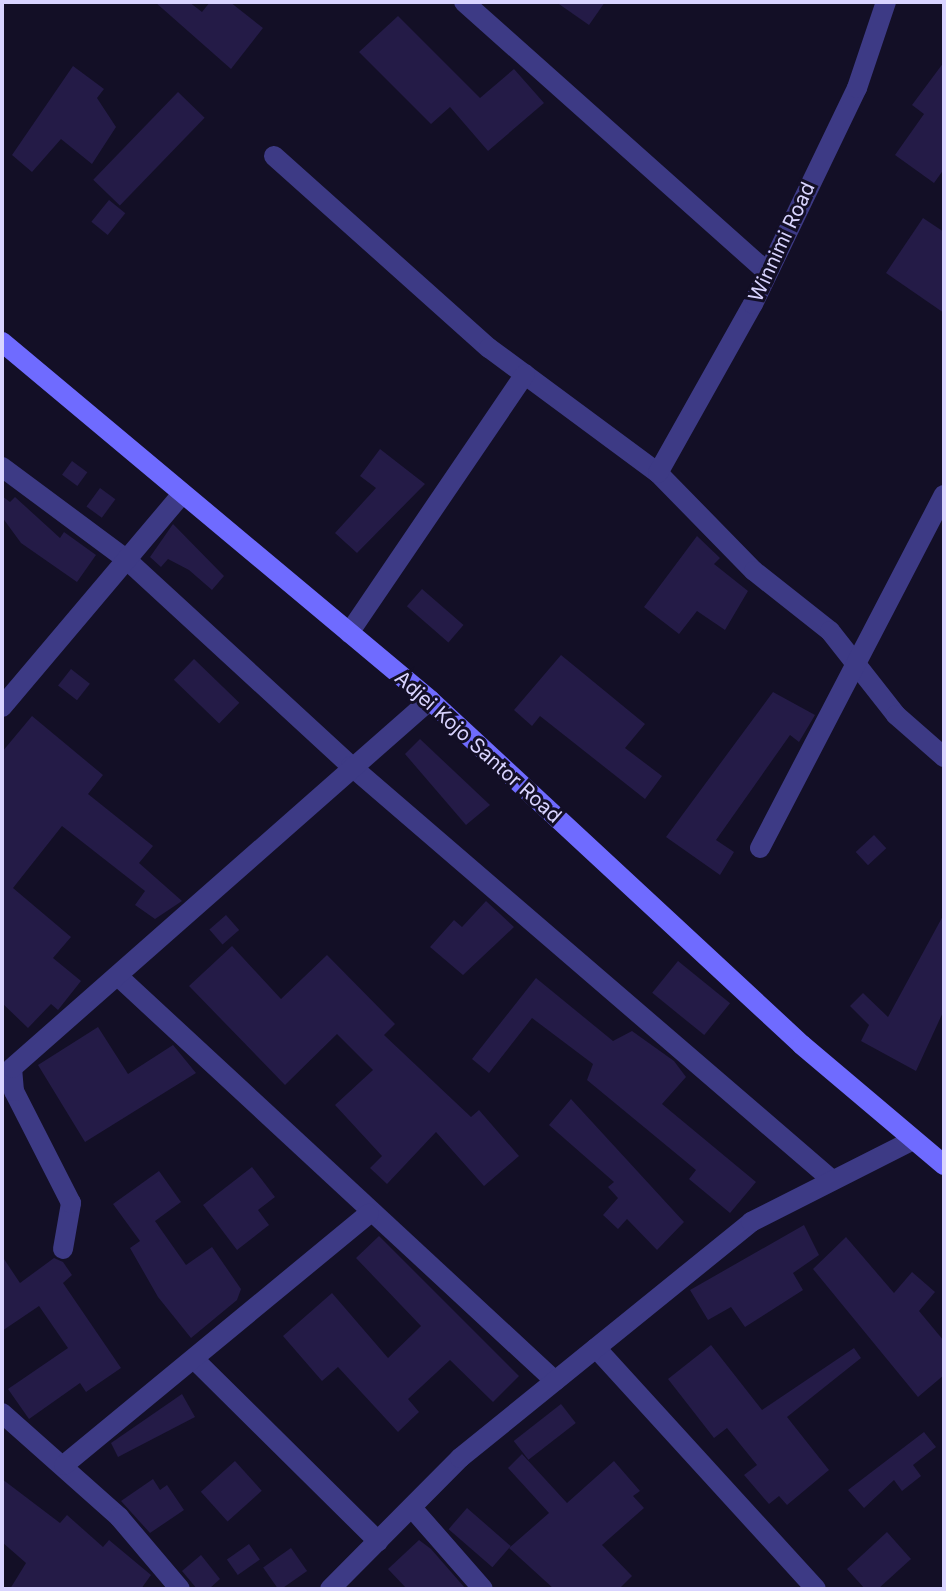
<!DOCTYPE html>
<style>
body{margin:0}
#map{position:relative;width:946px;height:1591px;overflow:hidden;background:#130f26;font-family:Inter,sans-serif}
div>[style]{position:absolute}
.building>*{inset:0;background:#241b47;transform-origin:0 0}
.street>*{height:20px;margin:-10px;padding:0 10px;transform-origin:10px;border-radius:10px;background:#3d3a85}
.secondary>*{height:20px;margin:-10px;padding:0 10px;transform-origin:10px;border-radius:10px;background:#6f6bff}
span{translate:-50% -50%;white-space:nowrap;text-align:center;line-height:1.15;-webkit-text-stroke:6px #130f26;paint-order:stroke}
.street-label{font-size:20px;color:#d9d4ff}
.frame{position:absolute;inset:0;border:4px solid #d9d4ff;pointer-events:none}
</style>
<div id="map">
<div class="building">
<div style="clip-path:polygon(155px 2px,189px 2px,202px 12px,210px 2px,230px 2px,263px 28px,231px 69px)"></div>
<div style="clip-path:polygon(556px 2px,605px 2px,589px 25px)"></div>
<div style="clip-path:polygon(398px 16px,480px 98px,514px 69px,544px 103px,488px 151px,450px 107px,431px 124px,359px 52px)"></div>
<div style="clip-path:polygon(944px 62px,944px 169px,934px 183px,895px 155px,924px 114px,912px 105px)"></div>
<div style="clip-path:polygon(73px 66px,104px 89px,97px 98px,116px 127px,92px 164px,61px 139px,32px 172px,12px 155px)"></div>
<div style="left:178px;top:92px;width:37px;height:122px;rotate:44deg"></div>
<div style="left:109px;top:200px;width:21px;height:28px;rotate:39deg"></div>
<div style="clip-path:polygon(923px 218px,944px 232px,944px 313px,886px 273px)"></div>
<div style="clip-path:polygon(380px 449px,425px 484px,357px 553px,335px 533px,376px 488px,360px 476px)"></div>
<div style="left:72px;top:461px;width:19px;height:17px;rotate:36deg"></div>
<div style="left:100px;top:488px;width:19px;height:23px;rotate:36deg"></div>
<div style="clip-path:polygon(2px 496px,10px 502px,15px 497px,60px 538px,64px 532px,96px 555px,77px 582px,21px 543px,2px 517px)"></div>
<div style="clip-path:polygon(173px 524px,224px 576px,212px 590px,189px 570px,168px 559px,161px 567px,150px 557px)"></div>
<div style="clip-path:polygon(697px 536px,720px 558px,714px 564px,748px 591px,725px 630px,697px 611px,679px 634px,644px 607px)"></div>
<div style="left:422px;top:589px;width:55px;height:23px;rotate:41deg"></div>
<div style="clip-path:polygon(561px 655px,645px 724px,625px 748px,662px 776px,645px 799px,540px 716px,532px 726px,514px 710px)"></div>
<div style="left:194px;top:659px;width:63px;height:29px;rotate:44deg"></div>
<div style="left:71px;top:669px;width:24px;height:21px;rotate:38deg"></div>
<div style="clip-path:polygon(773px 692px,815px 715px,799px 742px,790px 735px,716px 840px,734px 852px,720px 875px,666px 837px)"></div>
<div style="clip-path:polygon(32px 716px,103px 775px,88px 794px,153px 846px,139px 863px,182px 901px,155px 919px,135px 905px,145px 891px,62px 826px,13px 888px,71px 937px,53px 958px,81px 981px,58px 1010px,51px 1004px,28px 1028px,2px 1003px,2px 752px)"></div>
<div style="clip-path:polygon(420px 739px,490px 805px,466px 825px,405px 754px)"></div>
<div style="left:874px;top:835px;width:18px;height:25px;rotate:47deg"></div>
<div style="clip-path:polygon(486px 901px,514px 927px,463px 975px,430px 947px,454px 920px,462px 927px)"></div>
<div style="clip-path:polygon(944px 914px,944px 1010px,916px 1071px,861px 1041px,869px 1025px,850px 1006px,863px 993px,888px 1017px)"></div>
<div style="left:226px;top:915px;width:20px;height:22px;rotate:49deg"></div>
<div style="clip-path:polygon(232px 946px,281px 999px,327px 955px,395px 1024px,384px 1035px,471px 1117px,479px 1110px,519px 1156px,484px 1186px,436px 1132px,387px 1184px,370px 1168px,382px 1156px,335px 1105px,373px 1070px,337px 1034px,285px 1085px,189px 986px)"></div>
<div style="left:678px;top:961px;width:67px;height:41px;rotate:39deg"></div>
<div style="clip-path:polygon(536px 978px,613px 1041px,632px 1031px,674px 1061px,686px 1077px,662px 1104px,756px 1182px,730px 1213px,689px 1179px,696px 1170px,587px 1080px,593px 1064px,532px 1018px,489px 1073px,472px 1059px)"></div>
<div style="clip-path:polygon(98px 1027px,128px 1074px,173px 1045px,196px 1073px,85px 1142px,38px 1065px)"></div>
<div style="clip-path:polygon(571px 1099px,684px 1222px,657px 1250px,627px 1219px,618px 1229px,603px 1215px,618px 1198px,608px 1187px,614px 1182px,549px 1125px)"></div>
<div style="clip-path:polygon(252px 1167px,275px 1197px,258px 1210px,269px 1225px,237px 1250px,203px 1205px)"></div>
<div style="clip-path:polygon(159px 1171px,181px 1202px,155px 1221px,186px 1265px,212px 1247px,241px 1289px,237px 1300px,191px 1338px,158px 1297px,130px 1248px,140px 1241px,113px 1204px)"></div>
<div style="clip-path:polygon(804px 1225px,819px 1255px,793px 1273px,803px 1290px,745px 1327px,731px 1307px,708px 1320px,690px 1290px)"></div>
<div style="clip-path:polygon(379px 1236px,519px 1376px,493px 1402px,450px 1360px,408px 1399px,419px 1412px,398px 1432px,338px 1367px,322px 1381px,283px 1336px,332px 1293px,388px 1358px,417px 1330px,421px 1326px,356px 1258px)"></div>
<div style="clip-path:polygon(846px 1237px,894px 1293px,912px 1272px,935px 1292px,919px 1311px,944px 1341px,944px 1375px,918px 1397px,813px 1269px)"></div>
<div style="clip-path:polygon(2px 1256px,20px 1283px,54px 1258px,63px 1262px,72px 1275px,63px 1283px,121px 1368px,86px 1392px,80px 1383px,29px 1419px,8px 1389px,68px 1348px,39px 1306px,2px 1331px)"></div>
<div style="clip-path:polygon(711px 1345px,762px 1410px,854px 1348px,861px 1358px,787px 1417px,829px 1470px,787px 1505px,779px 1496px,769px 1504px,744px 1475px,757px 1465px,727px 1428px,714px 1438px,668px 1379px)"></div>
<div style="clip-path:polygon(182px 1394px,195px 1417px,118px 1457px,111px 1443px)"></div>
<div style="left:561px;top:1404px;width:24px;height:60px;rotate:52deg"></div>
<div style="clip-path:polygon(924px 1432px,936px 1447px,913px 1465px,921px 1476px,902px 1491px,894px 1480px,864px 1508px,848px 1490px)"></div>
<div style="clip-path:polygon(522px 1454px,567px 1503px,614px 1461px,640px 1491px,633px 1496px,644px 1508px,602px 1545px,632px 1576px,619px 1589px,554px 1589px,509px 1548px,549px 1513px,508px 1468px)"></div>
<div style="left:235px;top:1461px;width:40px;height:46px;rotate:48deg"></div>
<div style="clip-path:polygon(2px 1479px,60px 1523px,67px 1515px,103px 1547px,109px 1540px,151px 1575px,141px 1589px,10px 1589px,26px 1563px,2px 1542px)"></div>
<div style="clip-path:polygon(153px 1479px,160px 1490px,167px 1485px,184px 1510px,150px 1533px,121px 1501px)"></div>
<div style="left:467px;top:1508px;width:58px;height:28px;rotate:41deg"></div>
<div style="clip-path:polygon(887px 1532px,911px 1559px,878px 1589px,865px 1589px,847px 1569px)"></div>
<div style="clip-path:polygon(419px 1540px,431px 1549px,465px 1588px,407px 1589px,388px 1569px)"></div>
<div style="left:249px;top:1544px;width:19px;height:27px;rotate:55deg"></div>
<div style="left:291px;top:1548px;width:28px;height:34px;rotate:55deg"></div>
<div style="clip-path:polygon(201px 1555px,220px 1579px,209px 1589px,197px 1589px,182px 1571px)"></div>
</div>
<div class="street">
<div style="left:464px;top:2px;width:404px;rotate:41.7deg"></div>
<div style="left:274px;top:156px;width:288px;rotate:41.8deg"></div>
<div style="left:489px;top:348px;width:210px;rotate:36.5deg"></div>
<div style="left:658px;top:473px;width:137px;rotate:45.6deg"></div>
<div style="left:754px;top:571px;width:97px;rotate:38.3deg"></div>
<div style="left:830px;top:631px;width:107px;rotate:51.8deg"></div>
<div style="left:896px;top:715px;width:64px;rotate:41.2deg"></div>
<div style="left:2px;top:467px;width:156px;rotate:36.6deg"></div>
<div style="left:127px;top:560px;width:304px;rotate:42.6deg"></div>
<div style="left:351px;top:766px;width:635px;rotate:40.72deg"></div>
<div style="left:658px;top:473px;width:194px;rotate:-60.7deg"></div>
<div style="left:753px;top:304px;width:240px;rotate:-64.3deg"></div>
<div style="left:857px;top:88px;width:91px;rotate:-71.4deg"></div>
<div style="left:349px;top:633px;width:313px;rotate:-55.8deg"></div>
<div style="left:2px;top:707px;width:276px;rotate:-49.8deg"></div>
<div style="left:760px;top:848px;width:398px;rotate:-62.5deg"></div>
<div style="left:120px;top:978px;width:593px;rotate:42.81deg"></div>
<div style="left:63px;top:1249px;width:47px;rotate:-80.1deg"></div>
<div style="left:71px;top:1203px;width:126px;rotate:-117deg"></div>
<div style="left:14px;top:1091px;width:23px;rotate:-95deg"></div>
<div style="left:12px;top:1068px;width:557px;rotate:-41.36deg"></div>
<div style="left:596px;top:1348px;width:326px;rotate:47.6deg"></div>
<div style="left:197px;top:1362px;width:255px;rotate:44.7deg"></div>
<div style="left:2px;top:1413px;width:157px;rotate:41.6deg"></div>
<div style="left:119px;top:1517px;width:94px;rotate:49.7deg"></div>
<div style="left:64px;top:1465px;width:395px;rotate:-39.5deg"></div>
<div style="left:413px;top:1509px;width:106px;rotate:48.8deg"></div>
<div style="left:330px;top:1589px;width:185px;rotate:-45.2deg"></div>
<div style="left:460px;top:1458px;width:375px;rotate:-39deg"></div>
<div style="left:751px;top:1222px;width:182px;rotate:-26.8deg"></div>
</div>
<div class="secondary">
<div style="left:2px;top:342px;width:558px;rotate:39.91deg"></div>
<div style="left:430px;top:700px;width:507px;rotate:42.84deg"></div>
<div style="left:802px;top:1045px;width:186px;rotate:40.2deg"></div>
</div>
<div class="street-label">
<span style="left:782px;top:242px;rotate:-65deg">Winnimi Road</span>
<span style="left:478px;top:747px;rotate:42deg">Adjei Kojo Santor Road</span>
</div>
<div class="frame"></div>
</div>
